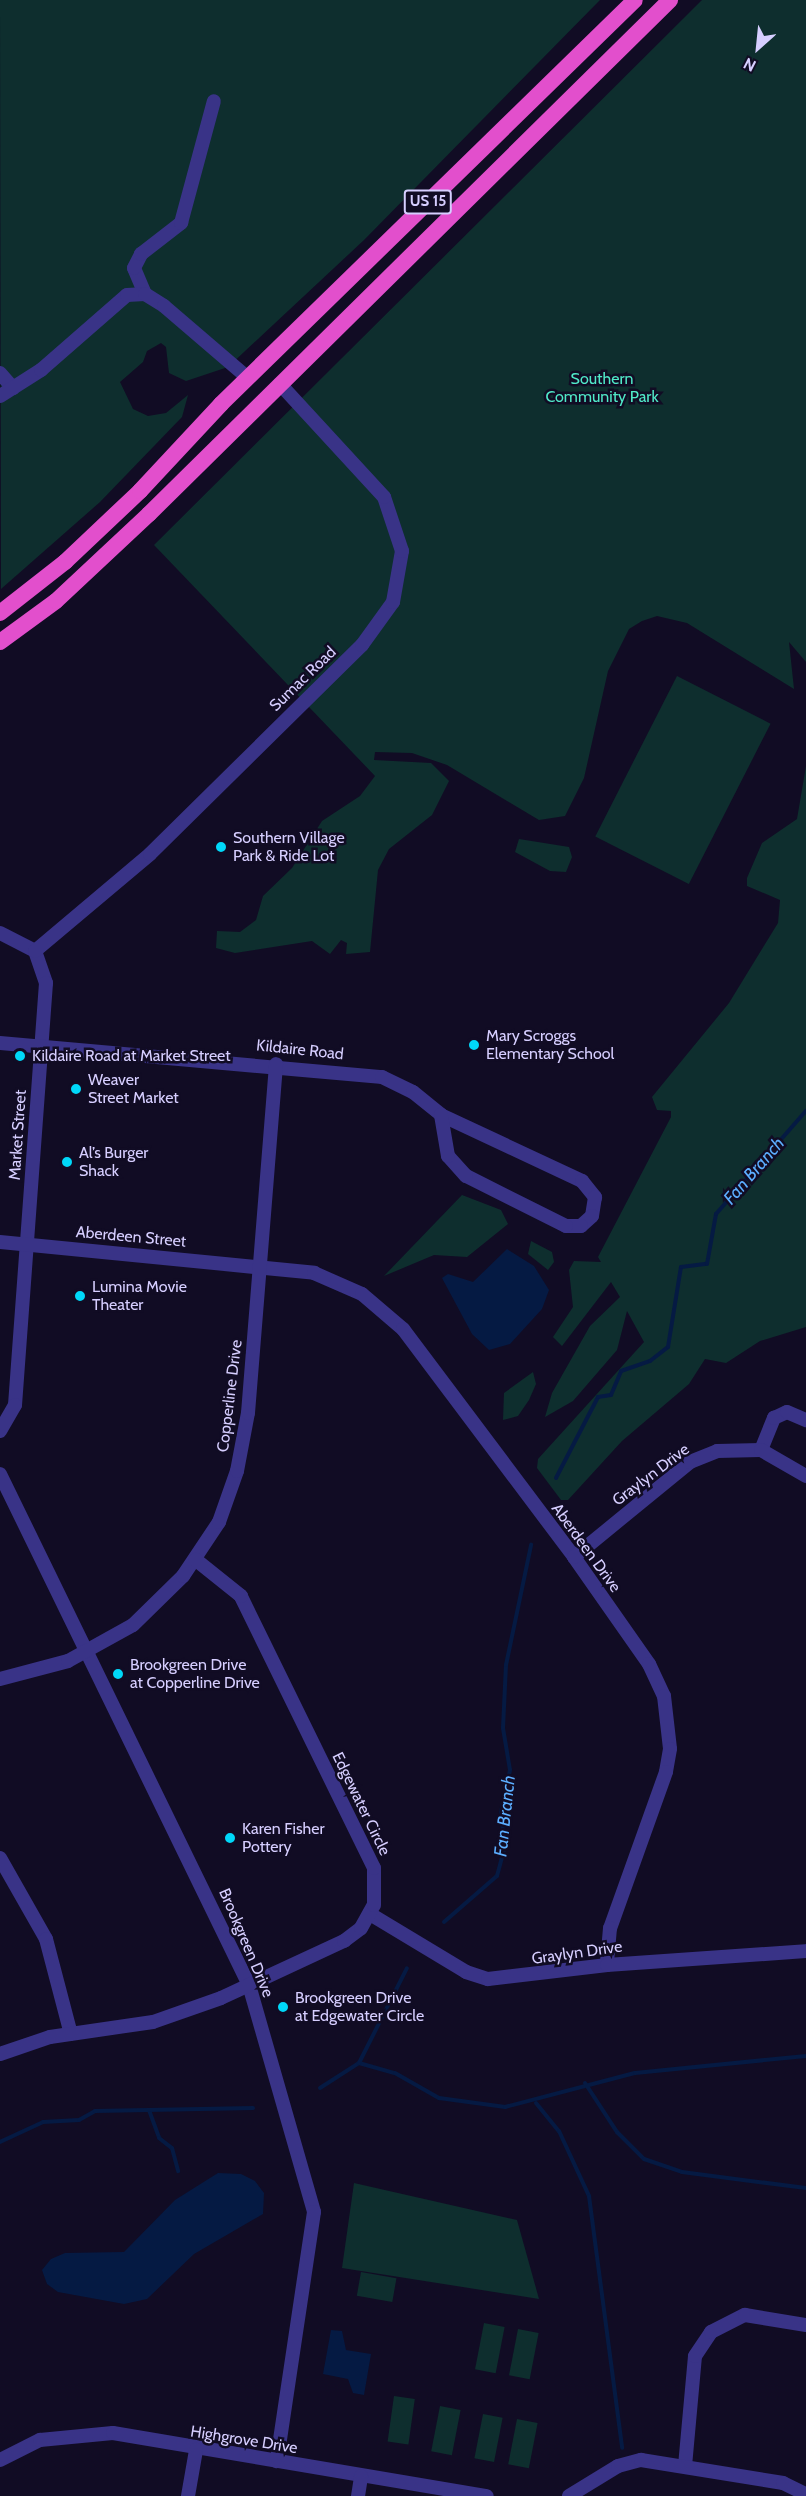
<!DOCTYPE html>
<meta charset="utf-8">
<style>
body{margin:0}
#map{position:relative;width:806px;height:2496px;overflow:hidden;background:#110c24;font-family:Cabin,sans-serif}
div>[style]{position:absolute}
.green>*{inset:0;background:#0e2e2e;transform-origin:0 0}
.water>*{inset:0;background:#051a43}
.stream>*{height:4px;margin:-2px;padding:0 2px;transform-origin:2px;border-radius:2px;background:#051a43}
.minor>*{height:14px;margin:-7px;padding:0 7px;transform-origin:7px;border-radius:7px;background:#393387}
.trunk>*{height:16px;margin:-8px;padding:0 8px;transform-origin:8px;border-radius:8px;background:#e24fcc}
.dots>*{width:16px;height:16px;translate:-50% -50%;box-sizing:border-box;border:3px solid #110c24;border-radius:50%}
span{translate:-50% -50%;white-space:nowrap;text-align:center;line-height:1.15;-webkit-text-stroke:5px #110c24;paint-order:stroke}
.shield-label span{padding:2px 4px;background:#110c24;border:2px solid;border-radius:4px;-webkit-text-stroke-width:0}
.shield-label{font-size:15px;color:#d6ceff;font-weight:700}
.park-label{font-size:16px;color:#50e9c8}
.street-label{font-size:16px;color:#d6ceff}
.poi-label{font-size:16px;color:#d6ceff}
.left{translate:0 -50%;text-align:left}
.water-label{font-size:18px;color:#5caeff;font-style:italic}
.north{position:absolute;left:728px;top:18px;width:60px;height:60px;-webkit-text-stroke:4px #110c24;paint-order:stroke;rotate:207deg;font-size:16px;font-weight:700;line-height:24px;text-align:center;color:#d6ceff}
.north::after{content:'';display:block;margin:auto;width:21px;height:27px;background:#d6ceff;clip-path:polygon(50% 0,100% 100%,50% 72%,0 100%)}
</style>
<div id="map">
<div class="green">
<div style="clip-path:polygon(0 0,600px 0,364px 240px,228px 367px,186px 381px,169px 373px,166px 347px,161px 343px,147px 351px,143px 362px,120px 382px,133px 409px,148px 416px,166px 413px,188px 395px,182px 417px,100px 502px,1px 589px)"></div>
<div style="clip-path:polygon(702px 0,806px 0,806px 662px,789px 642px,794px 689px,687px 623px,657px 616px,642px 621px,629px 629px,608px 671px,584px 778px,565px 816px,539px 820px,447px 765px,412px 753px,375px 752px,374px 760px,431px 763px,449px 781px,432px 815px,389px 849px,378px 870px,370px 952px,346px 954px,347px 943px,341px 940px,330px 954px,312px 941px,235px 953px,216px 948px,217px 931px,240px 932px,256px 920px,263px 896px,292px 868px,322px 821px,360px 796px,375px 776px,154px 545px)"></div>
<div style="left:677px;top:676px;width:105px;height:180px;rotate:27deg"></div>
<div style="clip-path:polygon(806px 766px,806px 1327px,760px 1341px,726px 1363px,705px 1359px,689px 1384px,622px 1441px,568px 1500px,561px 1500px,537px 1468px,538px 1459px,644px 1342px,627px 1311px,617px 1350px,573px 1401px,545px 1417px,552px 1393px,590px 1326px,620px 1297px,611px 1282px,562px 1346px,553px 1337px,573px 1307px,569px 1270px,574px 1261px,601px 1262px,598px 1257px,671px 1117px,671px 1111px,657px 1110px,652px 1097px,729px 1003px,778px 923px,780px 900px,747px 886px,747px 878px,762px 843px,797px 819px)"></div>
<div style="clip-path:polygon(519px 839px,569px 847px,572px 857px,566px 872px,550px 871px,515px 852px)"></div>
<div style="clip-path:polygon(462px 1195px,501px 1210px,508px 1224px,467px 1257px,434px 1255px,384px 1276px)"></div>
<div style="clip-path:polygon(531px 1241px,552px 1252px,554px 1262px,548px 1270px,528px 1254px)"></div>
<div style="clip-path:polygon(533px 1372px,536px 1384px,529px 1400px,518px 1416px,503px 1420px,504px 1393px)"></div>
<div style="clip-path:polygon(354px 2183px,517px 2220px,539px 2299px,342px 2268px)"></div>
<div style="left:361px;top:2272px;width:36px;height:24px;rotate:10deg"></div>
<div style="left:484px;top:2323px;width:21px;height:47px;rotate:11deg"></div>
<div style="left:518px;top:2329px;width:21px;height:47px;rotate:11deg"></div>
<div style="left:394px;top:2396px;width:21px;height:46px;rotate:8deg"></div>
<div style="left:440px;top:2406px;width:21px;height:46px;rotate:11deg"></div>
<div style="left:483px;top:2414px;width:20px;height:45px;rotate:11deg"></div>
<div style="left:517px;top:2419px;width:21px;height:46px;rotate:11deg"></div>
</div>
<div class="water">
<div style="clip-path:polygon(507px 1249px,534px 1266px,549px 1290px,542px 1309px,510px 1344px,489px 1350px,472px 1334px,442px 1278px,448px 1274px,473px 1282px)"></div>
<div style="clip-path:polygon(218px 2173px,241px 2174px,255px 2181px,264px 2193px,263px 2214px,194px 2254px,147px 2299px,124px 2304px,58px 2292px,47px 2284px,42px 2270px,51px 2259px,65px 2253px,124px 2252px,175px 2200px)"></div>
<div style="clip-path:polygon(331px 2330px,342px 2331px,346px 2350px,371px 2354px,364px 2395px,353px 2393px,348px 2379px,323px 2374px)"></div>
</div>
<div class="stream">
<div style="left:556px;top:1478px;width:91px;rotate:-62.6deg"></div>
<div style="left:598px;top:1397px;width:13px;rotate:-9deg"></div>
<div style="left:611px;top:1395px;width:26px;rotate:-67deg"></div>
<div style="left:621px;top:1371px;width:31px;rotate:-19deg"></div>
<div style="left:650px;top:1361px;width:23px;rotate:-38deg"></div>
<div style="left:668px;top:1347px;width:81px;rotate:-80.8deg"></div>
<div style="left:681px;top:1267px;width:26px;rotate:-7deg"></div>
<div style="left:707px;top:1264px;width:51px;rotate:-79.8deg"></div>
<div style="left:716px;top:1214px;width:137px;rotate:-48.9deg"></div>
<div style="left:444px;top:1922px;width:70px;rotate:-41deg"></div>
<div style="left:497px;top:1876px;width:31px;rotate:-75deg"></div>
<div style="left:505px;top:1846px;width:34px;rotate:-97deg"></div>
<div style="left:501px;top:1812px;width:43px;rotate:-77.9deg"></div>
<div style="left:510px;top:1770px;width:43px;rotate:-99.5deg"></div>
<div style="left:503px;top:1728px;width:63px;rotate:-87.3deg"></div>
<div style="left:506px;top:1665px;width:123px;rotate:-78.2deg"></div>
<div style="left:359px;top:2063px;width:37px;rotate:16deg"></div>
<div style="left:395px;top:2073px;width:51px;rotate:29.6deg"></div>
<div style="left:439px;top:2098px;width:67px;rotate:7.8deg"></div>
<div style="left:505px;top:2107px;width:134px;rotate:-14.7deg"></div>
<div style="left:635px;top:2073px;width:172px;rotate:-5.7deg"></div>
<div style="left:585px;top:2083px;width:59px;rotate:56.9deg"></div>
<div style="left:617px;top:2132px;width:38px;rotate:45deg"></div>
<div style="left:644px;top:2159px;width:40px;rotate:18.9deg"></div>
<div style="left:682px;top:2172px;width:125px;rotate:7.4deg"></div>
<div style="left:320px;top:2088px;width:46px;rotate:-32.7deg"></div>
<div style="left:359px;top:2063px;width:106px;rotate:-63.2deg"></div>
<div style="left:536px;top:2103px;width:36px;rotate:51deg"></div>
<div style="left:559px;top:2131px;width:72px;rotate:65.2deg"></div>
<div style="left:589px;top:2196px;width:254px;rotate:82.5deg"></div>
<div style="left:149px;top:2110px;width:30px;rotate:70deg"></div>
<div style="left:159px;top:2138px;width:16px;rotate:38deg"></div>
<div style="left:172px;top:2148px;width:24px;rotate:75deg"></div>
<div style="left:0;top:2142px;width:47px;rotate:-24.9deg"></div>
<div style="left:43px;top:2122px;width:36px;rotate:-3deg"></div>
<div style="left:79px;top:2120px;width:18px;rotate:-29deg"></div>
<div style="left:95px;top:2111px;width:158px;rotate:-1.1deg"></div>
</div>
<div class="minor">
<div style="left:145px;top:294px;width:28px;rotate:-113deg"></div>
<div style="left:134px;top:268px;width:16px;rotate:-63deg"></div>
<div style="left:141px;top:254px;width:51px;rotate:-37.8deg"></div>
<div style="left:181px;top:223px;width:126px;rotate:-74.9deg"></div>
<div style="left:0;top:373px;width:20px;rotate:49deg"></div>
<div style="left:0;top:396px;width:49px;rotate:-32.4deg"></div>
<div style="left:41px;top:370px;width:114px;rotate:-41.1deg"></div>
<div style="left:127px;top:295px;width:18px;rotate:-3deg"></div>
<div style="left:145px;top:294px;width:22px;rotate:32deg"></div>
<div style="left:164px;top:306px;width:111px;rotate:40.6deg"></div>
<div style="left:0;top:933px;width:39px;rotate:27deg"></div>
<div style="left:35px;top:951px;width:34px;rotate:71deg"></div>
<div style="left:46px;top:983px;width:423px;rotate:94.2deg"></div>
<div style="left:15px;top:1405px;width:30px;rotate:120deg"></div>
<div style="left:35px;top:951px;width:150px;rotate:-40.1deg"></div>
<div style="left:150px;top:854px;width:298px;rotate:-44.6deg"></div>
<div style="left:362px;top:645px;width:53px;rotate:-54.2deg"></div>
<div style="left:393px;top:602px;width:52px;rotate:-80deg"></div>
<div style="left:402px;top:551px;width:57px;rotate:-108.4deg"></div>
<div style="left:384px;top:497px;width:154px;rotate:-132.6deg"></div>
<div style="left:0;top:1043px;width:384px;rotate:5.1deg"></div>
<div style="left:382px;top:1077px;width:34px;rotate:26deg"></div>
<div style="left:413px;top:1092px;width:36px;rotate:39deg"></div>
<div style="left:441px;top:1115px;width:156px;rotate:25.1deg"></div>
<div style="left:582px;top:1181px;width:21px;rotate:51deg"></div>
<div style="left:595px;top:1197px;width:19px;rotate:99deg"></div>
<div style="left:592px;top:1216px;width:15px;rotate:138deg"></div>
<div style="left:581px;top:1226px;width:15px;rotate:180deg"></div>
<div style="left:566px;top:1226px;width:112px;rotate:-153.4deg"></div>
<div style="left:466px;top:1176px;width:27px;rotate:-132deg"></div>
<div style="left:448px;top:1156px;width:42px;rotate:-99.7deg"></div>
<div style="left:0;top:1242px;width:316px;rotate:5.6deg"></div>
<div style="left:314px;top:1273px;width:52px;rotate:23.6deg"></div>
<div style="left:362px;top:1294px;width:54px;rotate:40.5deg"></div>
<div style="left:403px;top:1329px;width:285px;rotate:53.1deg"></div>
<div style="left:574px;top:1557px;width:131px;rotate:55deg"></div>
<div style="left:649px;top:1664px;width:35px;rotate:65deg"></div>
<div style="left:664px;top:1696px;width:53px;rotate:83.5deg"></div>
<div style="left:670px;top:1749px;width:23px;rotate:100deg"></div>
<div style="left:666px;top:1772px;width:166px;rotate:109.7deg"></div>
<div style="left:610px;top:1928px;width:37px;rotate:95deg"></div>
<div style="left:761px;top:1450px;width:35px;rotate:-68deg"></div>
<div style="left:774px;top:1418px;width:14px;rotate:-25deg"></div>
<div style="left:787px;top:1412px;width:21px;rotate:23deg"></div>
<div style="left:0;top:1474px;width:568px;rotate:64.02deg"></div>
<div style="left:249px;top:1985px;width:236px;rotate:74deg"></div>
<div style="left:314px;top:2212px;width:252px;rotate:98.5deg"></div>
<div style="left:574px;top:1557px;width:150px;rotate:-39.3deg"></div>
<div style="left:690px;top:1462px;width:29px;rotate:-22deg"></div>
<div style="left:717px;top:1451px;width:44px;rotate:-1.3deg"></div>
<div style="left:761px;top:1450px;width:52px;rotate:30deg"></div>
<div style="left:0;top:1679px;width:70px;rotate:-14.8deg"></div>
<div style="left:68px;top:1661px;width:74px;rotate:-29deg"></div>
<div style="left:133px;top:1625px;width:70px;rotate:-44.4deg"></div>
<div style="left:183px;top:1576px;width:65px;rotate:-56.3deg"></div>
<div style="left:219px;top:1522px;width:54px;rotate:-70.6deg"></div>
<div style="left:237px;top:1471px;width:59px;rotate:-79.3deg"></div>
<div style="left:248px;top:1413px;width:350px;rotate:-85.4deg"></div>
<div style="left:0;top:1858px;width:93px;rotate:60.4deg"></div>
<div style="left:46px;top:1939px;width:98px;rotate:75.3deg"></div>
<div style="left:370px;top:1914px;width:112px;rotate:31.1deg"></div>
<div style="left:466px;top:1972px;width:23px;rotate:18deg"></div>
<div style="left:488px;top:1979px;width:120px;rotate:-6.7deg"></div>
<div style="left:607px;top:1965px;width:199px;rotate:-4deg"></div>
<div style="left:0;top:2054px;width:53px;rotate:-18.8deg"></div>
<div style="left:50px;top:2037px;width:104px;rotate:-8.3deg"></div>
<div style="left:153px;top:2022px;width:72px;rotate:-19.4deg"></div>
<div style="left:221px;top:1998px;width:136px;rotate:-24.9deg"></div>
<div style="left:344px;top:1941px;width:21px;rotate:-37deg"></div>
<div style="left:361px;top:1928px;width:26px;rotate:-61deg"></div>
<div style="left:374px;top:1905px;width:37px;rotate:-90deg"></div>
<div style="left:374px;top:1868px;width:303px;rotate:-116.1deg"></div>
<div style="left:241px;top:1596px;width:58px;rotate:-141.3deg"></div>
<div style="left:0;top:2460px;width:45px;rotate:-26.6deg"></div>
<div style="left:40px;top:2440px;width:73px;rotate:-5.5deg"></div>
<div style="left:113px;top:2433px;width:379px;rotate:9.6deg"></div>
<div style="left:685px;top:2466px;width:110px;rotate:-84.8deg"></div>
<div style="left:695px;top:2356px;width:29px;rotate:-56deg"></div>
<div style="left:711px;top:2332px;width:38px;rotate:-27deg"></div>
<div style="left:745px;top:2315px;width:62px;rotate:9.3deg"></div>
<div style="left:188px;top:2496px;width:47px;rotate:-80.1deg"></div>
<div style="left:358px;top:2496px;width:20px;rotate:-81deg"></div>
<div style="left:569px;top:2496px;width:57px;rotate:-31.5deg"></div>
<div style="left:618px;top:2466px;width:24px;rotate:-15deg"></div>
<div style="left:641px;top:2460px;width:144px;rotate:9.2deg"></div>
<div style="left:783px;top:2483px;width:25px;rotate:26deg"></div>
</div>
<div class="trunk">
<div style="left:0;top:613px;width:83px;rotate:-38.1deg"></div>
<div style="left:65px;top:562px;width:103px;rotate:-43.4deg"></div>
<div style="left:140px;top:491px;width:119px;rotate:-47deg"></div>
<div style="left:221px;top:404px;width:578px;rotate:-44.3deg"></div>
<div style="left:0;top:642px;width:69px;rotate:-36.2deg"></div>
<div style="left:56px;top:601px;width:127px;rotate:-43.1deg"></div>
<div style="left:149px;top:514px;width:732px;rotate:-44.61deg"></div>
</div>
<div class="dots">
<div style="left:221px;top:847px;background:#00d8f9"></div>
<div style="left:474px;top:1045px;background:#00d8f9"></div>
<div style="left:20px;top:1056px;background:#00d8f9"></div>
<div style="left:76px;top:1089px;background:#00d8f9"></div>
<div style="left:67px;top:1162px;background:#00d8f9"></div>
<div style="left:80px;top:1296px;background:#00d8f9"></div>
<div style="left:118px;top:1674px;background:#00d8f9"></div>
<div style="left:230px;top:1838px;background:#00d8f9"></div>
<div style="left:283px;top:2007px;background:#00d8f9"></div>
</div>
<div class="shield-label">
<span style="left:428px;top:202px">US 15</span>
</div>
<div class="park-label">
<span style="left:602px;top:388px">Southern<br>Community Park</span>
</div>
<div class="street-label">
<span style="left:303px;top:679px;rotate:-44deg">Sumac Road</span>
<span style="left:300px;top:1050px;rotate:6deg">Kildaire Road</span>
<span style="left:18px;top:1135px;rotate:-86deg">Market Street</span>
<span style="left:131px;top:1237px;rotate:5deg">Aberdeen Street</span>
<span style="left:230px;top:1396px;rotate:-83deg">Copperline Drive</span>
<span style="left:651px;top:1475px;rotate:-37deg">Graylyn Drive</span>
<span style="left:586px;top:1548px;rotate:54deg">Aberdeen Drive</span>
<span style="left:361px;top:1804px;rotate:64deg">Edgewater Circle</span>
<span style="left:246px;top:1943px;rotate:67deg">Brookgreen Drive</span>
<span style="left:577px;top:1953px;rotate:-8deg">Graylyn Drive</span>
<span style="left:244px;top:2440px;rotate:9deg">Highgrove Drive</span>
</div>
<div class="poi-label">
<span class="left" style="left:233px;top:847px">Southern Village<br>Park &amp; Ride Lot</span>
<span class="left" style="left:486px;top:1045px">Mary Scroggs<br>Elementary School</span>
<span class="left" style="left:32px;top:1056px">Kildaire Road at Market Street</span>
<span class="left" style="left:88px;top:1089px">Weaver<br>Street Market</span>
<span class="left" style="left:79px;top:1162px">Al’s Burger<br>Shack</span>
<span class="left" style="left:92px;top:1296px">Lumina Movie<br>Theater</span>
<span class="left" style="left:130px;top:1674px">Brookgreen Drive<br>at Copperline Drive</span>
<span class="left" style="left:242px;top:1838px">Karen Fisher<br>Pottery</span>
<span class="left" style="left:295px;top:2007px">Brookgreen Drive<br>at Edgewater Circle</span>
</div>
<div class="water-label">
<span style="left:754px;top:1171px;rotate:-49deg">Fan Branch</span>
<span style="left:505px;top:1816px;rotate:-84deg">Fan Branch</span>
</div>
<div class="north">N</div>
</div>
